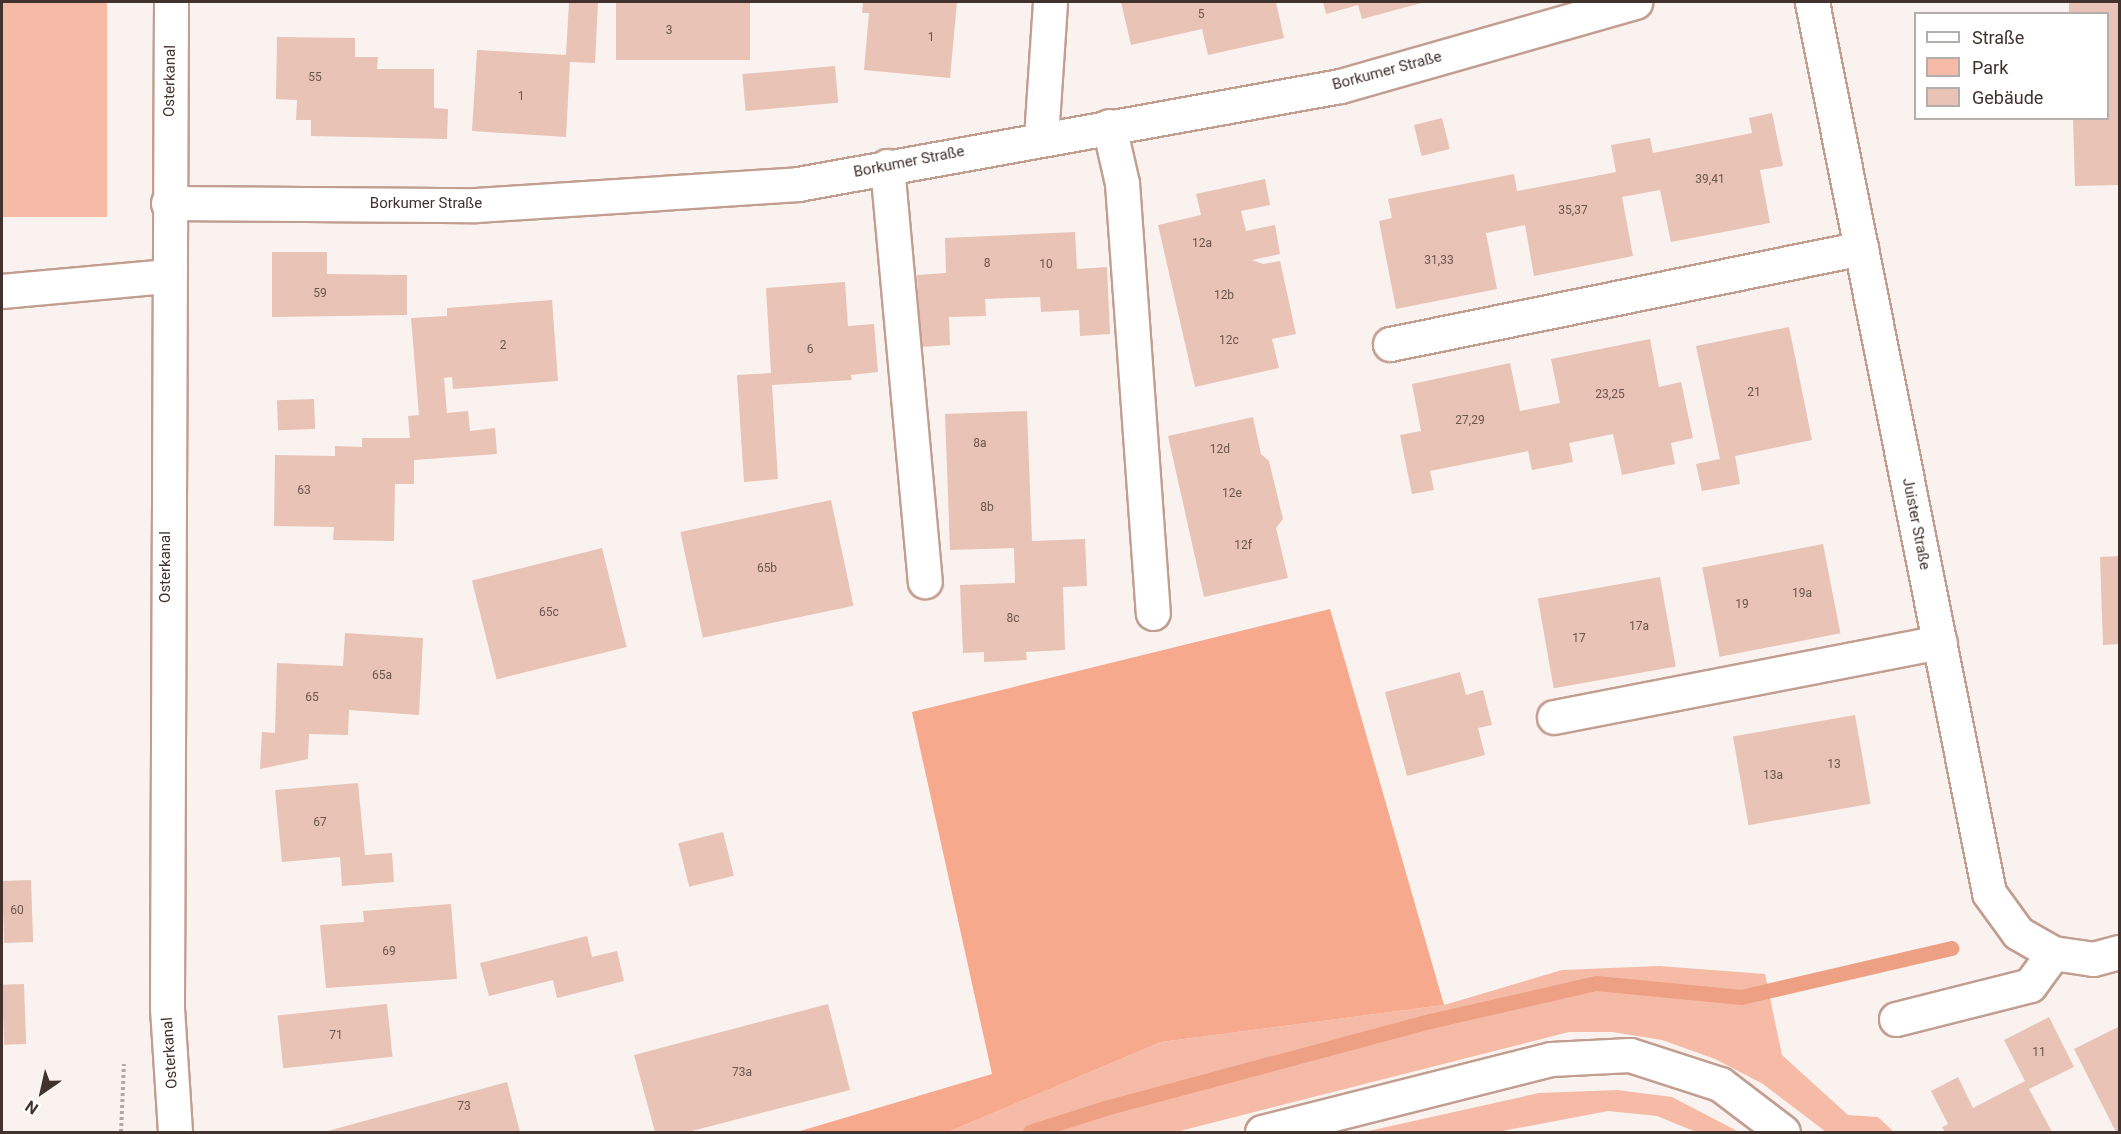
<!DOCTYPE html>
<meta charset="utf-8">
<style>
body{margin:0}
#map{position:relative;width:2121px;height:1134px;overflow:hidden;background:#faf2ef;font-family:Roboto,sans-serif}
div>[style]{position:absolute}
.green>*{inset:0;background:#f6bba6;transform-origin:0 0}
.forest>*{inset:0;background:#f7a98d}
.stream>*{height:15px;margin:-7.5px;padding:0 7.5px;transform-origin:7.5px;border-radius:7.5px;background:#eda084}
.building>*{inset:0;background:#e9c3b6;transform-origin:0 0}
.path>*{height:4px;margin-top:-2px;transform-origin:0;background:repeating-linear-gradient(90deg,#b2a7a3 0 3px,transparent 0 6px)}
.roads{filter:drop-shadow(2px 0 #c29e91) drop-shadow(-2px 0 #c29e91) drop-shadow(0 2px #c29e91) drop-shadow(0 -2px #c29e91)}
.minor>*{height:33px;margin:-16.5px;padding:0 16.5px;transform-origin:16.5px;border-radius:16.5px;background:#fff}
.major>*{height:33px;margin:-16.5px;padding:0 16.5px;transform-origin:16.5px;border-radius:16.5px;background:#fff}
span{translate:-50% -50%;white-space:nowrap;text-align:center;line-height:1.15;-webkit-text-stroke:4.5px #fff;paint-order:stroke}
.number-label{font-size:12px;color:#6b564f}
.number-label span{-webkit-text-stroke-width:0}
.street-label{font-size:15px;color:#41322d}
.frame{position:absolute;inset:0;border:3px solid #41322d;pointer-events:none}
.legend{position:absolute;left:1914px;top:12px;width:195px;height:108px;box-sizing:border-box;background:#fff;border:2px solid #b3adab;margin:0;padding:8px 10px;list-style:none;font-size:18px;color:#41322d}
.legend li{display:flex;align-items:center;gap:12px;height:30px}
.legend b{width:30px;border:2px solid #b3adab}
.north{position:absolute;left:12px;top:1062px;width:60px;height:60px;-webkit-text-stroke:4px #fff;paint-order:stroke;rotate:214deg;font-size:16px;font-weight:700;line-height:24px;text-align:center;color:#41322d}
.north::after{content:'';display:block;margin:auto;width:21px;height:27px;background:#41322d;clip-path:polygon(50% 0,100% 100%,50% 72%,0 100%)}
</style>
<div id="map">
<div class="green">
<div style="left:2px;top:2px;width:105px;height:215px"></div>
<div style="clip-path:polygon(1659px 966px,1765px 974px,1782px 1055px,1848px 1115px,1878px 1117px,1894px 1132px,1826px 1132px,1763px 1084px,1715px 1059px,1662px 1040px,1612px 1032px,1569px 1032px,1176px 1132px,948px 1132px,1161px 1042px,1444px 1005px,1562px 970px)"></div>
<div style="clip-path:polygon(1617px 1090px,1672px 1097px,1739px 1132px,1696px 1132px,1657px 1116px,1608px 1111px,1497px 1132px,1364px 1132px,1539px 1093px)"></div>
</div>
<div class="forest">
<div style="clip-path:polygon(1330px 609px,1444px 1005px,1161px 1042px,948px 1132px,797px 1132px,992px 1074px,912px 712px)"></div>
</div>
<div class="stream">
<div style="left:1030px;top:1132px;width:79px;rotate:-17.7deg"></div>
<div style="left:1105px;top:1108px;width:336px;rotate:-15deg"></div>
<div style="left:1430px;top:1021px;width:170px;rotate:-12.9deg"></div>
<div style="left:1596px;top:983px;width:146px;rotate:5.5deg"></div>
<div style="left:1741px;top:997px;width:216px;rotate:-13.1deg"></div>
</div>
<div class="building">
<div style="clip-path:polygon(569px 2px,598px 2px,595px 63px,570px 62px,566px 137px,472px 131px,477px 50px,566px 55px)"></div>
<div style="left:616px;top:2px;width:134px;height:58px"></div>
<div style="clip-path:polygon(863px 2px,957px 2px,950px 78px,864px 70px,869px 13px,862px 13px)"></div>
<div style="clip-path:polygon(1121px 2px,1276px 2px,1284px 38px,1208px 55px,1202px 29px,1131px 45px)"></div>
<div style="clip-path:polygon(1323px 2px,1425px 2px,1362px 19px,1358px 5px,1326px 14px)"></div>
<div style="clip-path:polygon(2069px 2px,2120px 2px,2120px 185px,2075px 186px,2073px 118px,2108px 118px,2108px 14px,2069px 14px)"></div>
<div style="clip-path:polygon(277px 37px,355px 38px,355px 57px,378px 57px,377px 69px,434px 69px,434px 108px,448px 109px,447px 139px,311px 136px,311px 120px,296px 120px,297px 100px,276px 99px)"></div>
<div style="left:835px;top:66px;width:37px;height:93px;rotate:85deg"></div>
<div style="clip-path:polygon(1772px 113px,1783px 166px,1760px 170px,1770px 223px,1671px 242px,1660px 190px,1622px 197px,1633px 256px,1534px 276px,1525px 225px,1486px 233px,1497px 289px,1396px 309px,1379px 221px,1392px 218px,1388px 199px,1514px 174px,1517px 191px,1616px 172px,1611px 145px,1650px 138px,1653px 153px,1752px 133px,1749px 118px)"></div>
<div style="left:1442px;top:118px;width:32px;height:29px;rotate:76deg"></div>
<div style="clip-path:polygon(1265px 179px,1270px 205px,1241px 211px,1246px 231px,1275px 225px,1280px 254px,1252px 260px,1263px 264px,1280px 261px,1296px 334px,1272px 339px,1279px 368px,1195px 387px,1158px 225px,1201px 215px,1196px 194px)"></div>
<div style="clip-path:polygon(1075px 232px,1077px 269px,1107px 267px,1110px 334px,1080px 336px,1079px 310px,1041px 312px,1040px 297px,985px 299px,986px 316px,949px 317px,950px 345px,921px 347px,917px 275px,946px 273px,945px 238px)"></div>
<div style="clip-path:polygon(272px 252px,327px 252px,327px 274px,407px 275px,407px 315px,272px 317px)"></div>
<div style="clip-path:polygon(845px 282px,848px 326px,874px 324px,878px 372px,851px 375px,852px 380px,772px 385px,778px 479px,744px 482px,737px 375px,771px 373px,766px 288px)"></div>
<div style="clip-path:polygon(552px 300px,558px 381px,453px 389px,452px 377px,444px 378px,447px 413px,468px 411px,470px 431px,495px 428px,497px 454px,414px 460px,414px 484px,395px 484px,394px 541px,333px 540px,334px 527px,274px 526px,275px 455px,335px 456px,335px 446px,362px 447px,362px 438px,410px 438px,408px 416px,419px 415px,411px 318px,447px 316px,447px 308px)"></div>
<div style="clip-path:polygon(1789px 327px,1812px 440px,1735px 456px,1740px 484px,1702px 491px,1696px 464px,1720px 459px,1696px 346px)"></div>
<div style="clip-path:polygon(1650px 339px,1659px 387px,1681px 382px,1693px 438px,1671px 443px,1675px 464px,1622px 475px,1613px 434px,1569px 443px,1573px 462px,1532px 470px,1528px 451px,1430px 471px,1434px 490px,1412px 494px,1400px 435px,1421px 431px,1412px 384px,1510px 363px,1520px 411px,1560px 403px,1551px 359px)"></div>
<div style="left:314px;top:399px;width:30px;height:37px;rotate:88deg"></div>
<div style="clip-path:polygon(1027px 411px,1032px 541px,1085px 539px,1087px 586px,1063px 587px,1065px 650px,1026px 652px,1027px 660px,984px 662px,984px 652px,963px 653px,960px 585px,1015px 583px,1014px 548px,950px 550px,945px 414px)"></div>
<div style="clip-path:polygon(1253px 417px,1261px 454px,1269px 461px,1283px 519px,1276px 528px,1288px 578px,1204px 597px,1168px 436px)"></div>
<div style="left:831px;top:500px;width:108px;height:154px;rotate:78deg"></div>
<div style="left:1823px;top:544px;width:91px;height:123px;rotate:79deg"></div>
<div style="left:602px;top:548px;width:102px;height:134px;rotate:76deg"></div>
<div style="clip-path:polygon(2120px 556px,2120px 644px,2103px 645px,2100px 557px)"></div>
<div style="left:1660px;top:577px;width:91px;height:124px;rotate:80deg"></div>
<div style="clip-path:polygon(345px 633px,423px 638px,419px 715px,349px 710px,348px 735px,309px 734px,308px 759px,260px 769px,262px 732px,275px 733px,277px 663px,343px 666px)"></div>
<div style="clip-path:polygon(1460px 672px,1466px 695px,1483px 690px,1492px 725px,1478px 728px,1485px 755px,1407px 776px,1385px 692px)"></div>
<div style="left:1855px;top:715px;width:90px;height:124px;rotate:80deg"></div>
<div style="clip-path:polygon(358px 783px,365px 855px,392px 853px,394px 882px,342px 886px,340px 857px,282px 862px,275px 790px)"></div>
<div style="left:723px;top:832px;width:45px;height:46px;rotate:76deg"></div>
<div style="left:31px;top:880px;width:62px;height:29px;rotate:88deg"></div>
<div style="clip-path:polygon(451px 904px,457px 979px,326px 988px,320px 925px,364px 922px,363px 911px)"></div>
<div style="clip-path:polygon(587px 936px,592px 957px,617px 951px,624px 981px,557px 998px,553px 980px,489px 996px,480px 963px)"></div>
<div style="left:24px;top:984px;width:60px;height:22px;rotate:88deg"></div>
<div style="left:387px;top:1004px;width:53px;height:110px;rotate:84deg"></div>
<div style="clip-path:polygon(828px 1004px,850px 1090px,688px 1132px,655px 1132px,634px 1055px)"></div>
<div style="clip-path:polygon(2049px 1017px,2074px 1067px,2029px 1089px,2052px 1132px,1945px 1132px,1942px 1127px,1948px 1124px,1931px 1091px,1958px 1077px,1973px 1108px,2025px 1081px,2004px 1040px)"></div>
<div style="clip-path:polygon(2120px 1026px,2120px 1132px,2116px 1132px,2074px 1049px)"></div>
<div style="clip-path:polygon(507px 1082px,520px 1132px,324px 1132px)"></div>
</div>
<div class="path">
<div style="left:121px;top:1132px;width:68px;rotate:-87.5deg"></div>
</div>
<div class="roads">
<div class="minor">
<div style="left:1812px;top:2px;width:908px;rotate:78.76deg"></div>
<div style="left:1989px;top:893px;width:49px;rotate:54.1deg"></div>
<div style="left:2018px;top:933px;width:40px;rotate:29.7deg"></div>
<div style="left:2053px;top:953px;width:40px;rotate:8.5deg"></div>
<div style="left:2093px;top:959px;width:28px;rotate:-15deg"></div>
<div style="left:1109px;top:126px;width:58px;rotate:77.2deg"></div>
<div style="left:1122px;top:183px;width:431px;rotate:85.9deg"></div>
<div style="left:1041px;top:138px;width:136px;rotate:-86.2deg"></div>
<div style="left:887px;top:166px;width:417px;rotate:84.8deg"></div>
<div style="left:168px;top:203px;width:308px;rotate:0.4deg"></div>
<div style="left:476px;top:205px;width:323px;rotate:-3.7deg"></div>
<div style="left:798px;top:184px;width:551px;rotate:-10.25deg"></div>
<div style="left:1340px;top:86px;width:307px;rotate:-15.9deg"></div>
<div style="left:2px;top:291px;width:167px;rotate:-5.2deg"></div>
<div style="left:1390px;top:344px;width:481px;rotate:-11.5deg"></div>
<div style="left:1554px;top:717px;width:393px;rotate:-11deg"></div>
<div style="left:1896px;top:1019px;width:138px;rotate:-14.2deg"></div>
<div style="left:2030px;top:985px;width:39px;rotate:-54deg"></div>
</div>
<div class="major">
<div style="left:171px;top:2px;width:1006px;rotate:90.23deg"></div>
<div style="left:167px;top:1008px;width:124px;rotate:86.3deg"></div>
<div style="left:1262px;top:1132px;width:298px;rotate:-14.2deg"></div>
<div style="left:1551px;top:1059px;width:79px;rotate:-2.9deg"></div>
<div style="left:1630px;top:1055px;width:95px;rotate:17.9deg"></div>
<div style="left:1720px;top:1084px;width:79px;rotate:37.3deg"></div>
</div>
</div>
<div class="number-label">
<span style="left:1201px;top:15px">5</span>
<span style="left:669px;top:31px">3</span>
<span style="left:931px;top:38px">1</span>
<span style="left:315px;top:78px">55</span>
<span style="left:521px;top:97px">1</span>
<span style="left:1710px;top:180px">39,41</span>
<span style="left:1573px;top:211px">35,37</span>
<span style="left:1202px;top:244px">12a</span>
<span style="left:1439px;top:261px">31,33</span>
<span style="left:987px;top:264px">8</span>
<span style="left:1046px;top:265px">10</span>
<span style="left:320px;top:294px">59</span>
<span style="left:1224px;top:296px">12b</span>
<span style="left:1229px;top:341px">12c</span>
<span style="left:503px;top:346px">2</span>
<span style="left:810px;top:350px">6</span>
<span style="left:1754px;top:393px">21</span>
<span style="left:1610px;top:395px">23,25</span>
<span style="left:1470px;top:421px">27,29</span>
<span style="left:980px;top:444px">8a</span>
<span style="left:1220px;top:450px">12d</span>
<span style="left:304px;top:491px">63</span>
<span style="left:1232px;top:494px">12e</span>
<span style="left:987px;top:508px">8b</span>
<span style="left:1243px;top:546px">12f</span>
<span style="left:767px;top:569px">65b</span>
<span style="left:1802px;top:594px">19a</span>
<span style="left:1742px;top:605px">19</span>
<span style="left:549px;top:613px">65c</span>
<span style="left:1013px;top:619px">8c</span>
<span style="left:1639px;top:627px">17a</span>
<span style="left:1579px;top:639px">17</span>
<span style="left:382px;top:676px">65a</span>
<span style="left:312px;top:698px">65</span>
<span style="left:1834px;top:765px">13</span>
<span style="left:1773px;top:776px">13a</span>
<span style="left:320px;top:823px">67</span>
<span style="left:17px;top:911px">60</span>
<span style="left:389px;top:952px">69</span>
<span style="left:336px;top:1036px">71</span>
<span style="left:2039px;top:1053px">11</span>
<span style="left:742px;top:1073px">73a</span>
<span style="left:464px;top:1107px">73</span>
</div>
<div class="street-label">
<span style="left:1387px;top:71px;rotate:-15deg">Borkumer Straße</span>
<span style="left:170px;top:81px;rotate:-89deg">Osterkanal</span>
<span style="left:909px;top:162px;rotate:-11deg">Borkumer Straße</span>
<span style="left:426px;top:204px">Borkumer Straße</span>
<span style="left:1916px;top:524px;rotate:79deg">Juister Straße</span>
<span style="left:166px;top:567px;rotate:-90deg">Osterkanal</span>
<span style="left:170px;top:1053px;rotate:-94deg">Osterkanal</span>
</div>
<div class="frame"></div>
<ul class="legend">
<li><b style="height:8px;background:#fff"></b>Straße</li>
<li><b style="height:16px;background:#f6bba6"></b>Park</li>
<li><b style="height:16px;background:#e9c3b6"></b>Gebäude</li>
</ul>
<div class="north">N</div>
</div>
